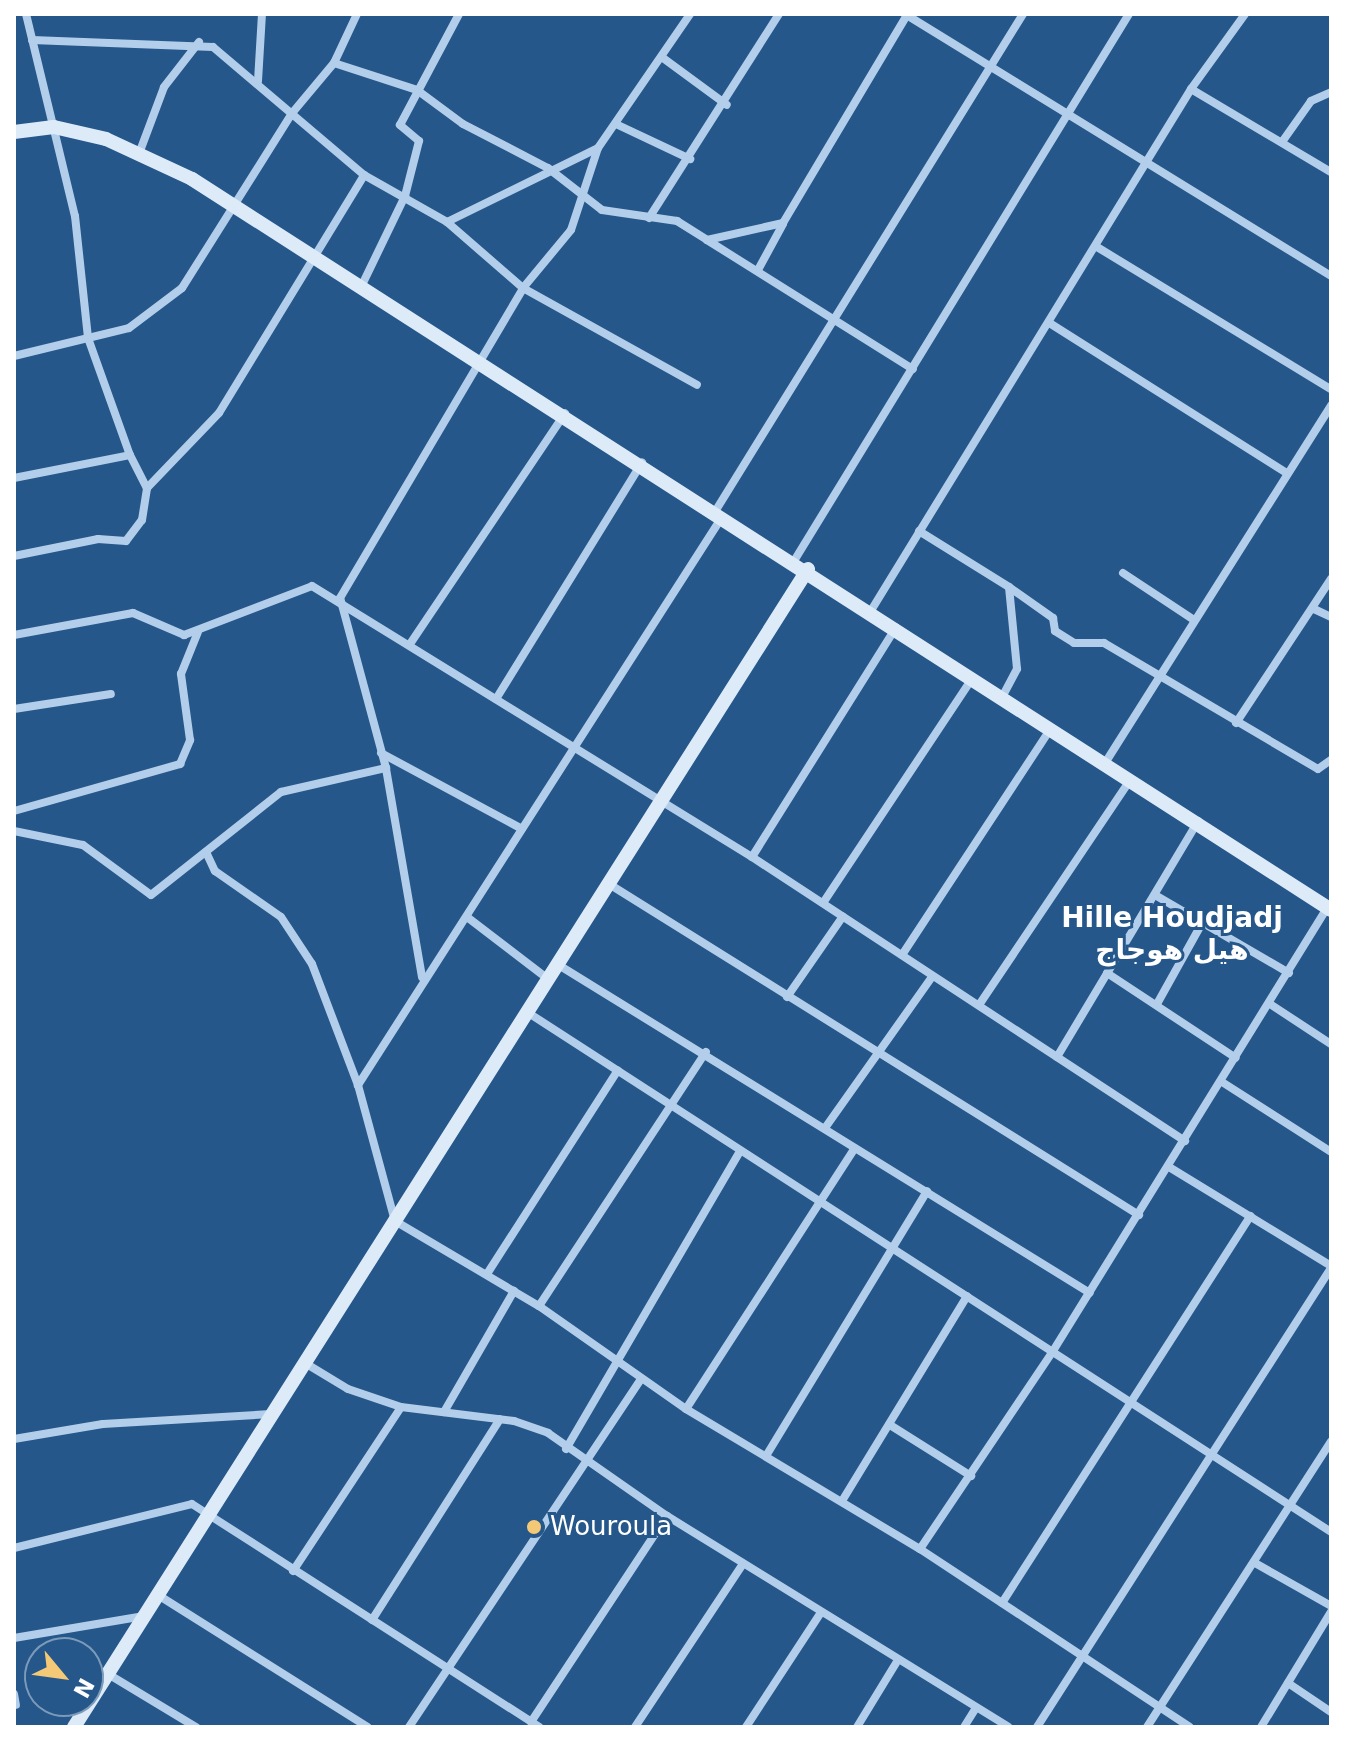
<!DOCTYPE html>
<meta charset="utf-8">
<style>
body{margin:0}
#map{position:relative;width:1345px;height:1741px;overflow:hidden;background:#25578a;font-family:"DejaVu Sans",Cairo,sans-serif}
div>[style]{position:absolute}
.street>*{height:8px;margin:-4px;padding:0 4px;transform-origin:4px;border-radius:4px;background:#b3ceea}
.secondary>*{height:14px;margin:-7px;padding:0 7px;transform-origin:7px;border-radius:7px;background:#ddeaf8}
.dots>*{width:22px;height:22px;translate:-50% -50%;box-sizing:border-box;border:4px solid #25578a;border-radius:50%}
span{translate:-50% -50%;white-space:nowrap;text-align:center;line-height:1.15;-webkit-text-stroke:6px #25578a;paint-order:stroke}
.poi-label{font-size:26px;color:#fff}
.left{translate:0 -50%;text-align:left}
.neighbourhood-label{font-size:28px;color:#fff;font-weight:700}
.frame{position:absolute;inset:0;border:16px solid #fff;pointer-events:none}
.north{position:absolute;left:24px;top:1637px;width:80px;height:80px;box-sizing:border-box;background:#25578a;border:2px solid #7c9ab9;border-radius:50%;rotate:119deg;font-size:22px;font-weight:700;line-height:32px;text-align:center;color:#fff}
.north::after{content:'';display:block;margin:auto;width:28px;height:36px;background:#f3c977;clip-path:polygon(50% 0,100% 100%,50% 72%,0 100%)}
</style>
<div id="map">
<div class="street">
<div style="left:26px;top:14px;width:208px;rotate:76.4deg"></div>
<div style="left:75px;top:216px;width:123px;rotate:83.9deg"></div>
<div style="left:88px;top:338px;width:124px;rotate:70.3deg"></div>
<div style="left:905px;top:14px;width:500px;rotate:31.59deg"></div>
<div style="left:32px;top:40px;width:181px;rotate:2.2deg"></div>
<div style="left:213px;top:47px;width:198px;rotate:40.3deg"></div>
<div style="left:364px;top:175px;width:95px;rotate:29.5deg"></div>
<div style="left:447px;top:222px;width:101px;rotate:41deg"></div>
<div style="left:523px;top:288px;width:199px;rotate:29.1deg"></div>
<div style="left:663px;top:58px;width:79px;rotate:36.3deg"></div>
<div style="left:334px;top:63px;width:87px;rotate:18deg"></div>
<div style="left:417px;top:90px;width:57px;rotate:36.5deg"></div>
<div style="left:463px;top:124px;width:96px;rotate:27.4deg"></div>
<div style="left:548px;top:168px;width:68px;rotate:37.9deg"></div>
<div style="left:602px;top:210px;width:76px;rotate:8.3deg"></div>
<div style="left:677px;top:221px;width:36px;rotate:32deg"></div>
<div style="left:707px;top:240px;width:78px;rotate:-12.6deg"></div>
<div style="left:783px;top:223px;width:242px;rotate:-59.2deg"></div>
<div style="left:258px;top:81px;width:67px;rotate:-86.6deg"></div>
<div style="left:1191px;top:89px;width:163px;rotate:30.7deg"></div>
<div style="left:618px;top:125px;width:80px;rotate:25.3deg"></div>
<div style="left:1282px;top:142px;width:50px;rotate:-54.7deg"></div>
<div style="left:1311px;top:101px;width:22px;rotate:-24deg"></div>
<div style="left:140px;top:151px;width:68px;rotate:-69.4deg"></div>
<div style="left:164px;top:87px;width:57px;rotate:-52.1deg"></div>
<div style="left:649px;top:218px;width:242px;rotate:-57.5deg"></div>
<div style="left:447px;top:222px;width:168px;rotate:-26.1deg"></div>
<div style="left:707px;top:240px;width:243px;rotate:32.1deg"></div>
<div style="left:1097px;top:247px;width:274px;rotate:31.3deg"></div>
<div style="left:758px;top:270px;width:52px;rotate:-61.5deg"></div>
<div style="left:362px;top:285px;width:99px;rotate:-64.2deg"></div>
<div style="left:405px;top:196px;width:57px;rotate:-75.7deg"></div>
<div style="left:419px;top:141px;width:25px;rotate:-140deg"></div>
<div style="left:400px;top:125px;width:126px;rotate:-62deg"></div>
<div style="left:1051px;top:324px;width:279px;rotate:32.3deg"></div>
<div style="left:14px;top:356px;width:118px;rotate:-13.7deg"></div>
<div style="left:129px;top:328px;width:66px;rotate:-37deg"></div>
<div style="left:182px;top:288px;width:208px;rotate:-57.8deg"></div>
<div style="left:293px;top:112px;width:64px;rotate:-50.1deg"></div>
<div style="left:334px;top:63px;width:54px;rotate:-64.9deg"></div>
<div style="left:14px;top:478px;width:118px;rotate:-11.2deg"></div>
<div style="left:130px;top:455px;width:37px;rotate:63deg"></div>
<div style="left:716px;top:510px;width:583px;rotate:-58.24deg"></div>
<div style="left:722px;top:517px;width:675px;rotate:122.65deg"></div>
<div style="left:358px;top:1085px;width:141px;rotate:74.8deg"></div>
<div style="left:395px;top:1221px;width:167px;rotate:30.6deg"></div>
<div style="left:539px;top:1306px;width:179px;rotate:35deg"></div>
<div style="left:686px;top:1409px;width:273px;rotate:30.9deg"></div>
<div style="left:920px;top:1549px;width:323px;rotate:33.4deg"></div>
<div style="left:919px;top:531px;width:106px;rotate:31.9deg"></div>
<div style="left:1009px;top:587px;width:82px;rotate:84.4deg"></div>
<div style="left:1017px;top:669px;width:32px;rotate:118deg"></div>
<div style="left:14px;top:556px;width:86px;rotate:-11.4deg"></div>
<div style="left:98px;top:539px;width:28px;rotate:4deg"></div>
<div style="left:126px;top:541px;width:26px;rotate:-53deg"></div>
<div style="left:142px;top:520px;width:32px;rotate:-81deg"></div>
<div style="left:147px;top:488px;width:104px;rotate:-46.2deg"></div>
<div style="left:219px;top:413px;width:279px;rotate:-58.6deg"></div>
<div style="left:794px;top:561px;width:641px;rotate:-58.52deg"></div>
<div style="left:1123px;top:573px;width:85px;rotate:33.5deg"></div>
<div style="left:1009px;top:587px;width:54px;rotate:35.2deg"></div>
<div style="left:1053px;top:618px;width:13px;rotate:81deg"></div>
<div style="left:1055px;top:631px;width:22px;rotate:32deg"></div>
<div style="left:1074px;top:643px;width:30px"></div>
<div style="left:1104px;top:643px;width:248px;rotate:30.5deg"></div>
<div style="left:1318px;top:769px;width:16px;rotate:-35deg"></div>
<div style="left:872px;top:609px;width:610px;rotate:-58.47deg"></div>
<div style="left:1191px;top:89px;width:92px;rotate:-54.2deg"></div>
<div style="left:1314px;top:609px;width:19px;rotate:25deg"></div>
<div style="left:14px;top:635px;width:121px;rotate:-10.5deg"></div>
<div style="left:133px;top:613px;width:56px;rotate:23.3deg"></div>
<div style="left:184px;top:635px;width:137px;rotate:-20.9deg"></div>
<div style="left:312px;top:586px;width:517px;rotate:31.63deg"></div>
<div style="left:752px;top:857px;width:518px;rotate:33.26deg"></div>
<div style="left:410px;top:644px;width:278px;rotate:-56.1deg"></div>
<div style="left:496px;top:699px;width:278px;rotate:-58.3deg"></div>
<div style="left:14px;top:709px;width:98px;rotate:-8.8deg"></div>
<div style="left:1236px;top:723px;width:173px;rotate:-56.6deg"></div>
<div style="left:381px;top:753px;width:160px;rotate:28.3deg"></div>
<div style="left:1107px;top:760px;width:420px;rotate:-57.7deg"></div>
<div style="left:14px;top:811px;width:173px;rotate:-15.8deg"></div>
<div style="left:180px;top:764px;width:26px;rotate:-67deg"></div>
<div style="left:190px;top:740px;width:67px;rotate:-97.8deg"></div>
<div style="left:181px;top:674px;width:45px;rotate:-68deg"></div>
<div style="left:14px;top:831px;width:70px;rotate:11.5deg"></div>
<div style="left:83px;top:845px;width:84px;rotate:36.3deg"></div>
<div style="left:151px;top:895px;width:166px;rotate:-38.4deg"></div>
<div style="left:281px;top:792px;width:108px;rotate:-12.9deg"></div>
<div style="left:206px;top:852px;width:21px;rotate:65deg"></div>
<div style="left:215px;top:871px;width:80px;rotate:34.9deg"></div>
<div style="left:281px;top:917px;width:56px;rotate:56.6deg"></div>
<div style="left:312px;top:964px;width:129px;rotate:69.2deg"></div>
<div style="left:752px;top:857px;width:271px;rotate:-57.9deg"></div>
<div style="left:609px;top:884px;width:625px;rotate:31.99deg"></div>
<div style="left:1155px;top:895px;width:155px;rotate:30.2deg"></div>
<div style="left:823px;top:903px;width:271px;rotate:-56.4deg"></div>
<div style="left:467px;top:917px;width:102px;rotate:37.4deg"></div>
<div style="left:902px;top:955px;width:272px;rotate:-56.7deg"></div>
<div style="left:557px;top:964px;width:626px;rotate:31.69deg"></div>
<div style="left:1107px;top:973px;width:154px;rotate:33.4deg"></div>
<div style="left:422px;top:977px;width:212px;rotate:-99.8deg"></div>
<div style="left:386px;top:768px;width:176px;rotate:-105.1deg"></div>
<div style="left:340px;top:598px;width:360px;rotate:-59.4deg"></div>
<div style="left:523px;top:288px;width:75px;rotate:-50.4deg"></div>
<div style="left:571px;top:230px;width:86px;rotate:-71.8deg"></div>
<div style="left:598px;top:148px;width:163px;rotate:-55.5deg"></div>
<div style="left:787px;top:997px;width:98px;rotate:-55.3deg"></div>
<div style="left:1157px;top:1004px;width:93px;rotate:-60.9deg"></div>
<div style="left:1270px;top:1004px;width:73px;rotate:33.3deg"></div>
<div style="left:979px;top:1005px;width:271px;rotate:-56.1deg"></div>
<div style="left:527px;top:1012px;width:958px;rotate:32.89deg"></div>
<div style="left:1057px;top:1057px;width:275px;rotate:-59.1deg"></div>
<div style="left:1222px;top:1082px;width:130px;rotate:32.7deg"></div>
<div style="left:825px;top:1128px;width:185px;rotate:-54.7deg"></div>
<div style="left:1169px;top:1167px;width:190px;rotate:31.4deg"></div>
<div style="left:487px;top:1274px;width:242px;rotate:-57.3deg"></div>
<div style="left:539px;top:1306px;width:304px;rotate:-56.7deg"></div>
<div style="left:305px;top:1363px;width:50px;rotate:31.2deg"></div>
<div style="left:348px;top:1389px;width:56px;rotate:18.8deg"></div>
<div style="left:401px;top:1407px;width:114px;rotate:7.1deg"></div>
<div style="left:514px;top:1421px;width:36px;rotate:19deg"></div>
<div style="left:548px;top:1433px;width:145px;rotate:34.9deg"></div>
<div style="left:667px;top:1516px;width:401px;rotate:31.7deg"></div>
<div style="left:686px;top:1409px;width:310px;rotate:-57.1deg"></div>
<div style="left:444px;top:1412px;width:140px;rotate:-60deg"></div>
<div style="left:890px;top:1425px;width:96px;rotate:32.2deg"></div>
<div style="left:14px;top:1439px;width:90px;rotate:-9.6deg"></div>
<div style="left:103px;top:1424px;width:168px;rotate:-3.4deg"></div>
<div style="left:566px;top:1449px;width:345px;rotate:-59.7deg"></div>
<div style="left:766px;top:1456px;width:310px;rotate:-58.7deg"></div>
<div style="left:842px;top:1501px;width:240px;rotate:-58.6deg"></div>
<div style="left:14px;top:1548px;width:183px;rotate:-13.9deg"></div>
<div style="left:192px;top:1504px;width:413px;rotate:32.7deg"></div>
<div style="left:920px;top:1549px;width:239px;rotate:-56.1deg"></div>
<div style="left:1053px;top:1351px;width:521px;rotate:-58.26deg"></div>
<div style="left:1255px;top:1563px;width:87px;rotate:29.5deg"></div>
<div style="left:293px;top:1571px;width:196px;rotate:-56.6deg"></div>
<div style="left:158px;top:1595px;width:248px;rotate:32.2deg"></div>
<div style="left:1002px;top:1603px;width:460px;rotate:-57.3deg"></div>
<div style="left:372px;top:1620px;width:238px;rotate:-57.5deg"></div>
<div style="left:14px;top:1638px;width:132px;rotate:-9.6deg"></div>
<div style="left:108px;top:1674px;width:103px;rotate:31.1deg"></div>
<div style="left:1288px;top:1683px;width:52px;rotate:34deg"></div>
<div style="left:14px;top:1694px;width:11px;rotate:80deg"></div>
<div style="left:531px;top:1722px;width:247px;rotate:-56.6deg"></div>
<div style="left:409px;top:1727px;width:417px;rotate:-56.3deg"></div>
<div style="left:635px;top:1727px;width:196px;rotate:-56.5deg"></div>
<div style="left:746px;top:1727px;width:135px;rotate:-56.8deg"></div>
<div style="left:857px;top:1727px;width:75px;rotate:-58.6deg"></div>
<div style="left:964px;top:1727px;width:22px;rotate:-58deg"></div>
<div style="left:1037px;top:1727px;width:545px;rotate:-57.36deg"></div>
<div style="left:1147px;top:1727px;width:340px;rotate:-57.2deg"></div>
<div style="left:1261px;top:1727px;width:135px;rotate:-58.7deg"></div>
</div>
<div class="secondary">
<div style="left:14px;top:132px;width:40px;rotate:-7.1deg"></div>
<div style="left:54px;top:127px;width:53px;rotate:13deg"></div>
<div style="left:106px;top:139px;width:95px;rotate:24.9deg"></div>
<div style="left:192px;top:179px;width:1353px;rotate:32.69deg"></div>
<div style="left:74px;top:1727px;width:1371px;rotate:-57.63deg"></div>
</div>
<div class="dots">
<div style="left:534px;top:1527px;background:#f3c977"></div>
</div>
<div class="poi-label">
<span class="left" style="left:550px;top:1527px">Wouroula</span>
</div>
<div class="neighbourhood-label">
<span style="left:1172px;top:934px">Hille Houdjadj<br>هيل هوجاج</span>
</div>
<div class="frame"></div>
<div class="north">N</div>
</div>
